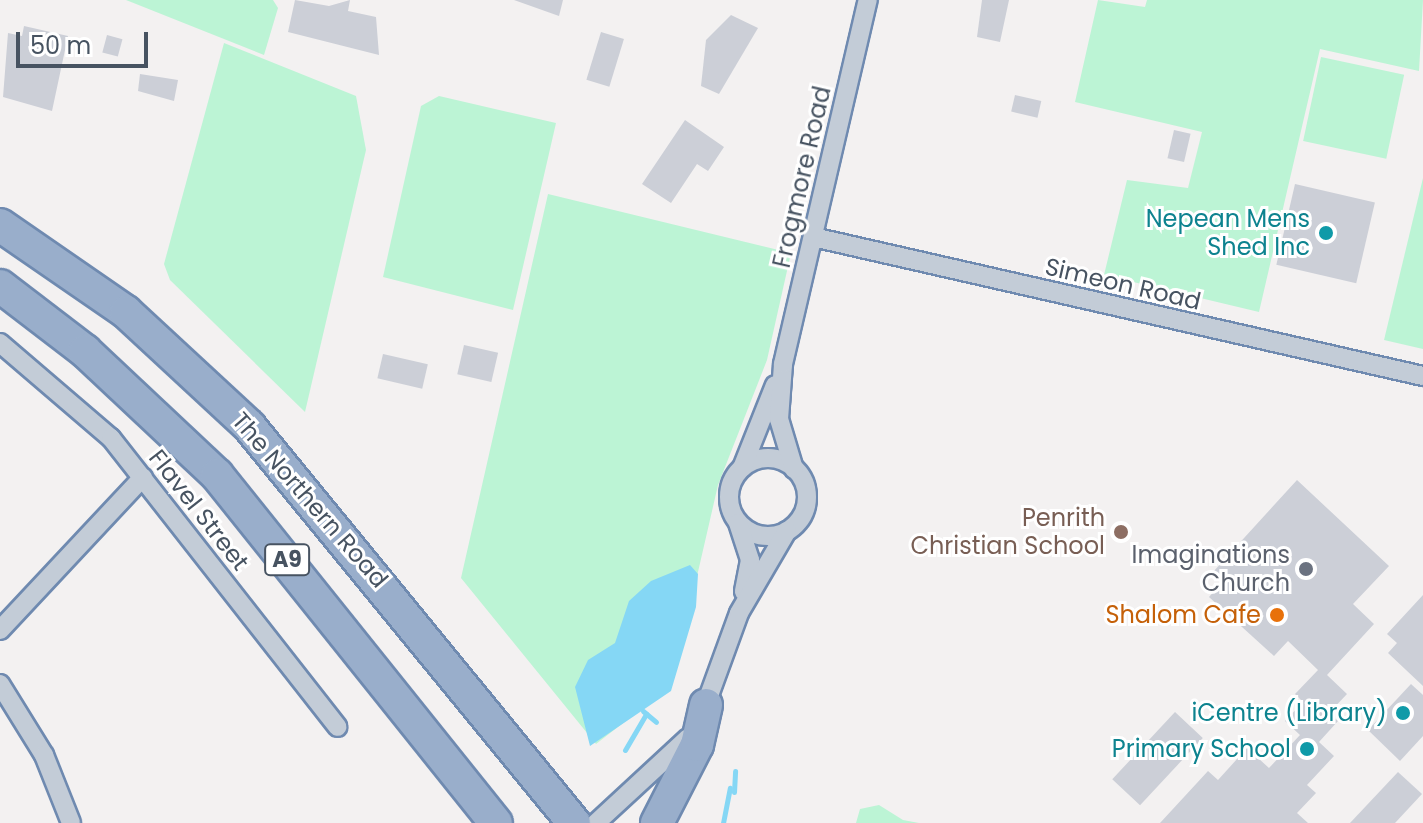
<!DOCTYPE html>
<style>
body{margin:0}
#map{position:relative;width:1423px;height:823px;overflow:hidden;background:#f3f1f1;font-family:Poppins,sans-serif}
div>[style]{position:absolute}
.green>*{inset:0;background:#bcf4d5;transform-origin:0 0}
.water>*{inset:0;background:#85d7f5}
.stream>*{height:5px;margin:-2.5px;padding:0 2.5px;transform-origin:2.5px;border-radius:2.5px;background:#85d7f5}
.building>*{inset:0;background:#cccfd7;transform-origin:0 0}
.roads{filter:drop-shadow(2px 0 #6f8ab0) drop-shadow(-2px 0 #6f8ab0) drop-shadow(0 2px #6f8ab0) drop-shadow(0 -2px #6f8ab0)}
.minor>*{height:18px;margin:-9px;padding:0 9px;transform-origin:9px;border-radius:9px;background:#c3ccd7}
.minor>.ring{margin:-9px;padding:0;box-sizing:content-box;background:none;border:18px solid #c3ccd7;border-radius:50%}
.trunk>*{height:32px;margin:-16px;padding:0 16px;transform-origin:16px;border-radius:16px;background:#99aecb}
.dots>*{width:22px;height:22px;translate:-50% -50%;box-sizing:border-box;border:4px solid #fff;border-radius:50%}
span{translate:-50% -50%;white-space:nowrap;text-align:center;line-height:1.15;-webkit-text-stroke:6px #fff;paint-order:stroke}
.shield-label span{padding:2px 6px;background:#fff;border:2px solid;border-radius:6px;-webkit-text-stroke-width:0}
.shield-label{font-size:22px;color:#475361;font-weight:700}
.street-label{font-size:24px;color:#475361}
.culture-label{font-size:24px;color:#0d838f}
.right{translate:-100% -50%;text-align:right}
.education-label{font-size:24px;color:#785e54}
.worship-label{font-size:24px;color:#5b616d}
.food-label{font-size:24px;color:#c56008}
.scale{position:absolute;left:16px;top:32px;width:132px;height:36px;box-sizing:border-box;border:4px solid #475361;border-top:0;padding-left:10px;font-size:24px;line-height:28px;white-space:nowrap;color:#475361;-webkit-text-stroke:6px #fff;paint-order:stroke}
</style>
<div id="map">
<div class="green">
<div style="clip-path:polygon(126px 0,273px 0,278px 8px,264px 55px)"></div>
<div style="clip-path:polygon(1098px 0,1145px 7px,1147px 0,1423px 0,1419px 71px,1320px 49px,1259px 312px,1104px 275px,1127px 180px,1188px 188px,1202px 132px,1075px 102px)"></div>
<div style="clip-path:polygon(224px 43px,356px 96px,366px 150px,305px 412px,170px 280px,164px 264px)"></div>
<div style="left:1321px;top:57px;width:85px;height:86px;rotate:12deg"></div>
<div style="clip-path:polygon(439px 96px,556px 123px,513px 310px,383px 277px,421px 106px)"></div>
<div style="clip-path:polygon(1423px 178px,1423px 349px,1384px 340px)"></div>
<div style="clip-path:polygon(548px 194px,791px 253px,767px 360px,718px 485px,672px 685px,596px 744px,461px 578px)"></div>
<div style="clip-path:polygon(879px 805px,903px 820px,919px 823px,856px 823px,860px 809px)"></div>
</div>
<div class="water">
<div style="clip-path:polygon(690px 565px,698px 574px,696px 607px,671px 691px,590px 746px,575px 687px,588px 660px,615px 643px,629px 601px,651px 581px)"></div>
</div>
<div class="stream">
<div style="left:643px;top:711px;width:17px;rotate:40deg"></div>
<div style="left:625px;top:750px;width:42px;rotate:-59.7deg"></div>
<div style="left:734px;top:792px;width:21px;rotate:-87deg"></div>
<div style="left:723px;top:823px;width:36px;rotate:-79deg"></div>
</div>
<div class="building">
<div style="clip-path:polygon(295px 0,329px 6px,350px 0,348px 11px,376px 17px,379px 55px,288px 32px)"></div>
<div style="clip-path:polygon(514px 0,563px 0,559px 16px)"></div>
<div style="clip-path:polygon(982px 0,1009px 0,1000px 42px,977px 37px)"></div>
<div style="clip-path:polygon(731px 15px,758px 28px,719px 94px,701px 86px,706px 40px)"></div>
<div style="clip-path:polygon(24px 26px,68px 36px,52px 111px,3px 97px,8px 33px,22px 36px)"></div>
<div style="left:601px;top:32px;width:24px;height:50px;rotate:17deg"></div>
<div style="left:107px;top:35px;width:16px;height:18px;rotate:15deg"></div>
<div style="clip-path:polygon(140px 74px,178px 80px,174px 101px,138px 91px)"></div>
<div style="left:1015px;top:95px;width:27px;height:17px;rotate:13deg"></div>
<div style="clip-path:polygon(685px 120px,724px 147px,708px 171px,697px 164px,671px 203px,642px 184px)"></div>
<div style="left:1174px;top:130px;width:17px;height:29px;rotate:13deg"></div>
<div style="left:1295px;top:184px;width:82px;height:83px;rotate:13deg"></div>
<div style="left:464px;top:345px;width:35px;height:30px;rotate:13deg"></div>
<div style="left:383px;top:354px;width:46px;height:25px;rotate:13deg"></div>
<div style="clip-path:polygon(1297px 480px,1389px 566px,1353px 604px,1374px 624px,1327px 675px,1347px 694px,1329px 713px,1338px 721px,1319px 742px,1334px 756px,1307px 785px,1316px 793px,1297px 813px,1308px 823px,1160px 823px,1208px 771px,1218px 780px,1247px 748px,1269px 768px,1300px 735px,1285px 721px,1303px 702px,1295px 694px,1318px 670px,1288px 641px,1274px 656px,1209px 597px,1222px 582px,1213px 572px)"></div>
<div style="clip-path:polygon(1423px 595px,1423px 686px,1388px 653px,1397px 643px,1387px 634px)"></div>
<div style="clip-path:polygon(1411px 684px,1423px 695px,1423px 736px,1400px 761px,1368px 730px)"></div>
<div style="left:1175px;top:712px;width:38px;height:92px;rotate:43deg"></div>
<div style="clip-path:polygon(1398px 772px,1422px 794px,1395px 823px,1350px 823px)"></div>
</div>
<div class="roads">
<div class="minor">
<div style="left:813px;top:237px;width:626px;rotate:12.84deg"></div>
<div style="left:0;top:343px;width:146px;rotate:40.6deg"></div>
<div style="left:111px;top:438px;width:367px;rotate:51.9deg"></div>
<div class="ring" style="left:729px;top:458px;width:60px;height:60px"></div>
<div style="left:742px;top:468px;width:89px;rotate:-68.3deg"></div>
<div style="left:794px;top:469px;width:52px;rotate:-106.7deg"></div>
<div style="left:779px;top:419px;width:55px;rotate:-85.8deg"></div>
<div style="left:783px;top:364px;width:374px;rotate:-76.9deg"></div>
<div style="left:738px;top:523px;width:39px;rotate:72deg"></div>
<div style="left:750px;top:560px;width:32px;rotate:101deg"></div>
<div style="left:0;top:630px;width:209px;rotate:-46.9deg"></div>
<div style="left:0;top:684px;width:84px;rotate:58.2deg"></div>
<div style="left:44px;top:755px;width:73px;rotate:68.3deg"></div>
<div style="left:703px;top:712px;width:105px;rotate:-70deg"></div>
<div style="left:739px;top:613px;width:95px;rotate:-59.7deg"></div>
<div style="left:596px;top:823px;width:125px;rotate:-42.7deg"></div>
</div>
<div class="trunk">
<div style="left:0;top:225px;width:153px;rotate:34.6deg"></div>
<div style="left:126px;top:312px;width:168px;rotate:42.8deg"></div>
<div style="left:249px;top:426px;width:513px;rotate:50.69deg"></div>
<div style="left:0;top:286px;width:107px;rotate:37.4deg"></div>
<div style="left:85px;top:351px;width:181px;rotate:43.2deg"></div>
<div style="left:217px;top:475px;width:446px;rotate:51.3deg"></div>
<div style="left:657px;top:823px;width:88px;rotate:-62.9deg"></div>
<div style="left:697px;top:745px;width:41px;rotate:-77.3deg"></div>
</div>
</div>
<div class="dots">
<div style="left:1326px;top:233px;background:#0f9aa8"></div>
<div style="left:1121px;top:532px;background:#8d6e63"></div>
<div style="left:1306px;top:569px;background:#6b7280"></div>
<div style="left:1277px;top:615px;background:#e8710a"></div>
<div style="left:1403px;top:713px;background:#0f9aa8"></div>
<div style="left:1307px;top:749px;background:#0f9aa8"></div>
</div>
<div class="shield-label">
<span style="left:287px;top:560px">A9</span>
</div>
<div class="street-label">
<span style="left:802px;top:177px;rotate:-77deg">Frogmore Road</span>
<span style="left:1123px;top:284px;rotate:13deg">Simeon Road</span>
<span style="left:310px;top:500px;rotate:49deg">The Northern Road</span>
<span style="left:199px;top:510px;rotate:52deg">Flavel Street</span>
</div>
<div class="culture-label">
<span class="right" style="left:1310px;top:233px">Nepean Mens<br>Shed Inc</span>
<span class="right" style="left:1387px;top:713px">iCentre (Library)</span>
<span class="right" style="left:1291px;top:749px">Primary School</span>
</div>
<div class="education-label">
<span class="right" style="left:1105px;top:532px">Penrith<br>Christian School</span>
</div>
<div class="worship-label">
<span class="right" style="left:1290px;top:569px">Imaginations<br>Church</span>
</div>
<div class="food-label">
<span class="right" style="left:1261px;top:615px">Shalom Cafe</span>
</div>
<div class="scale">50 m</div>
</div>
